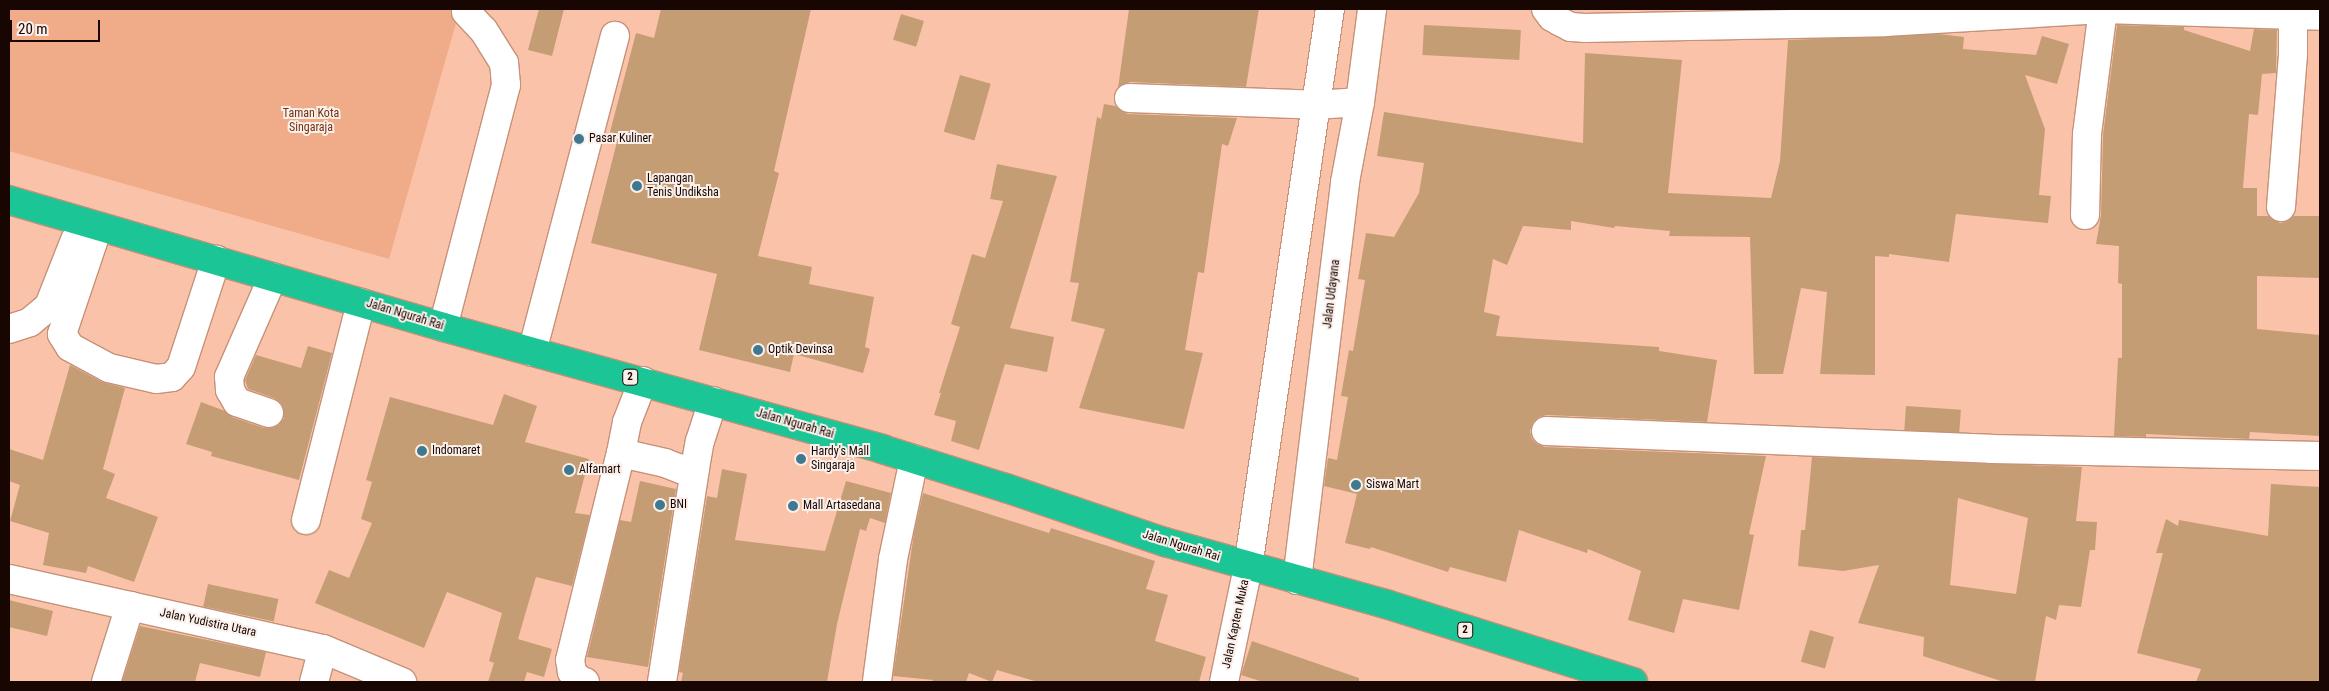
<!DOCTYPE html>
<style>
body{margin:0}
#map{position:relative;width:2329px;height:691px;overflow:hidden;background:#fac3a9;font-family:"Roboto Condensed",sans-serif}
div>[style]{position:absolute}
.green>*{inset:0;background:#f0ab89}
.building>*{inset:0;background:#c59d74;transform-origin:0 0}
.roads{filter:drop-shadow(1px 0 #c59178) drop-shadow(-1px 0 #c59178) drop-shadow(0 1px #c59178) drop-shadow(0 -1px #c59178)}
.minor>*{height:28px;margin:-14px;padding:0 14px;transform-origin:14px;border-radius:14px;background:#fff}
.highway>*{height:28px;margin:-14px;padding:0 14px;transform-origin:14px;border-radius:14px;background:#1cc595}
.dots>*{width:14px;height:14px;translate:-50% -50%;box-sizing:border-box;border:2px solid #fbefea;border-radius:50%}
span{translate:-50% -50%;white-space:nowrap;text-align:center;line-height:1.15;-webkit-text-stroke:4px #fbefea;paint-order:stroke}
.shield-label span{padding:1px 4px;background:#fbefea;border:1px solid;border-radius:4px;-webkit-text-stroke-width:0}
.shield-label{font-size:11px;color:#170601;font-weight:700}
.park-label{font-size:12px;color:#6d3312}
.poi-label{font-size:12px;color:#170601}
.left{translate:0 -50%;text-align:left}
.street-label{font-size:12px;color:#170601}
.frame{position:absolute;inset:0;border:10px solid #170601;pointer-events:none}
.scale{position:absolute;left:10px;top:20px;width:90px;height:22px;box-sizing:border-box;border:2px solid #170601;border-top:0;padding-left:6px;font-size:15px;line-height:18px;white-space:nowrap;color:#170601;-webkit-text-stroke:4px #fbefea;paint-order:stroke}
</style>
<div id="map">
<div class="green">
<div style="clip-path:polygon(9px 9px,460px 9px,389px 259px,9px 151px)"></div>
</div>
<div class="building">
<div style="clip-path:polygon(539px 9px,564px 9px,552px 56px,528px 50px)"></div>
<div style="clip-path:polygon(661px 9px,811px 9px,774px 171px,779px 173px,758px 256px,812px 267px,809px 284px,874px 297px,865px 347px,870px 349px,863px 373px,794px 354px,790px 372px,699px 350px,717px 274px,591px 243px,619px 134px,610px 132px,636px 33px,654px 38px)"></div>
<div style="clip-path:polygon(1129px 9px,1259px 9px,1246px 87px,1130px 82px,1118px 88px)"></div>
<div style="left:901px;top:14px;width:24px;height:27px;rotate:17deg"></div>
<div style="left:1424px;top:25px;width:97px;height:30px;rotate:3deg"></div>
<div style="clip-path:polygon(2117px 25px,2184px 27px,2184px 30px,2250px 51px,2254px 29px,2277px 30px,2276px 73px,2262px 74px,2258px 115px,2249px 114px,2243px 188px,2257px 188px,2257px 216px,2268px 216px,2280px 223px,2288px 221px,2294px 216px,2320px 216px,2320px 278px,2257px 276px,2257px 329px,2320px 335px,2320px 436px,2250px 432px,2249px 439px,2146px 434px,2146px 437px,2114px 436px,2118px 358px,2122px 358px,2122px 284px,2118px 283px,2119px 246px,2096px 244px,2101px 215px,2103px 135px)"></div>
<div style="clip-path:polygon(1939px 34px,1964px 37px,1963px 49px,2036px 55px,2042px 36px,2069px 44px,2057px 84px,2025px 75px,2045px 129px,2039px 195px,2051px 196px,2048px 223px,1956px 214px,1949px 262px,1889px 254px,1889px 257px,1875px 256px,1875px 375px,1820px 374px,1827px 292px,1801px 288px,1783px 374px,1754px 374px,1750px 237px,1669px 236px,1670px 231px,1615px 226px,1614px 228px,1571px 221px,1571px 230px,1523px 226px,1507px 265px,1493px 259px,1484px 312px,1500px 316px,1496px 336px,1659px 347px,1659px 351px,1717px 360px,1707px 422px,1547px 415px,1539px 417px,1533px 422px,1530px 431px,1532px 439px,1537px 444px,1545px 447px,1766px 456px,1749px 534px,1754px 535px,1739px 610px,1683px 599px,1674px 633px,1628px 620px,1641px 571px,1588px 549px,1587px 553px,1519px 530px,1506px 582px,1450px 567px,1448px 572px,1371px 547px,1370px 549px,1345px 543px,1357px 494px,1324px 486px,1328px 458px,1337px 460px,1348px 397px,1341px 396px,1349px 350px,1353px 351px,1365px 280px,1358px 279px,1366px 233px,1394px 237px,1419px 193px,1424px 163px,1377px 156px,1384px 112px,1583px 143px,1585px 53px,1682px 60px,1668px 193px,1771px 198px,1780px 161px,1788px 40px)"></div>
<div style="left:960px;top:75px;width:32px;height:59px;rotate:16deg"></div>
<div style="clip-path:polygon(1104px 104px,1115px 106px,1121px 111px,1128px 114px,1237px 118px,1228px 146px,1222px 144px,1204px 273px,1198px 272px,1185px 350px,1203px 353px,1184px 429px,1079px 408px,1105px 329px,1071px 321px,1079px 283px,1070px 282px,1097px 117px,1101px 119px)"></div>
<div style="clip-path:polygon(997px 164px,1057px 176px,1010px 328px,1054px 337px,1047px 372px,1005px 364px,979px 450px,951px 441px,956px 421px,934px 415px,941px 393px,939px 393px,960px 327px,951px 324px,972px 254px,985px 258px,1003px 201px,990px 199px)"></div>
<div style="clip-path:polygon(308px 346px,332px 353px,299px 480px,211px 456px,212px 452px,186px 444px,201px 402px,225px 411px,232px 417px,264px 428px,272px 428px,279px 425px,284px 418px,284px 410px,281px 403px,274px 398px,248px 389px,245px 380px,256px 355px,301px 368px)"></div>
<div style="clip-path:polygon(70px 365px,102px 382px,125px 388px,103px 469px,115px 474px,106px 498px,158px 517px,134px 582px,88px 566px,86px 573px,43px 565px,49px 533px,10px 521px,20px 485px,9px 481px,9px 449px,43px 460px)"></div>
<div style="clip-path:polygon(504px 394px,537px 406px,525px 442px,589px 459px,575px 513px,590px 515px,572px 586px,536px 577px,518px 639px,552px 649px,544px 677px,527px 672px,524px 682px,488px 682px,494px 663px,489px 661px,502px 613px,447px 592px,424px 648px,315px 603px,329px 570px,349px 578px,372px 523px,361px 519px,372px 482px,366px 480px,390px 397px,493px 425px)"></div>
<div style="left:1906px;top:406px;width:55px;height:24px;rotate:4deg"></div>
<div style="clip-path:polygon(evenodd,1812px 457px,2082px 467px,2076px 521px,2097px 522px,2095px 550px,2090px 550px,2081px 607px,2059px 605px,2056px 620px,2046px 616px,2035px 682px,2004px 682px,1923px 656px,1924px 637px,1858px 623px,1879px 565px,1843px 571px,1798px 566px,1801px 530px,1805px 530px,1812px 457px,1958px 498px,2028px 518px,2016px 594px,1950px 585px,1958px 498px)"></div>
<div style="clip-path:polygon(722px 469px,747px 474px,735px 540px,825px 551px,846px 481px,891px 493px,885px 523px,870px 518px,866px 531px,860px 529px,837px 624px,827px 682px,681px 682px,683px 673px,679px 672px,707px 496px,717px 498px)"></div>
<div style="clip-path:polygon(640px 481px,676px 489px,648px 667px,587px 657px,620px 520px,631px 522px)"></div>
<div style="clip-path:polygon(2271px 484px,2320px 487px,2320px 682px,2196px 682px,2201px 669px,2137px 653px,2163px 553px,2156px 553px,2166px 519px,2178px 526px,2179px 520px,2268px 536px)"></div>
<div style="clip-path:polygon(923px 493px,1049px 533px,1051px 528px,1155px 561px,1146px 589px,1168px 595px,1155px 641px,1206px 657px,1199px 682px,1038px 682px,997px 670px,992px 682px,969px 673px,966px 682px,932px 682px,933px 680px,893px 676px,914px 533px)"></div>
<div style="left:208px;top:584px;width:72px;height:23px;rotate:12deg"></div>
<div style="clip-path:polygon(9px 600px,53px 611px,47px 636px,9px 627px)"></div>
<div style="clip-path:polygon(140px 626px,266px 652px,260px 677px,200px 663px,195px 682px,122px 682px)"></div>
<div style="left:1810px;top:630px;width:25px;height:33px;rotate:16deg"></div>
<div style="clip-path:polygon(1252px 641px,1359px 678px,1359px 682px,1263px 682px,1241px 675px)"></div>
</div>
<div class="roads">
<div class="minor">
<div style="left:1546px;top:9px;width:10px;rotate:53deg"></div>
<div style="left:1552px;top:17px;width:8px;rotate:30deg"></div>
<div style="left:1559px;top:21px;width:13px;rotate:27deg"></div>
<div style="left:1571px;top:27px;width:13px;rotate:4deg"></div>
<div style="left:1584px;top:28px;width:301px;rotate:-1.1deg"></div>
<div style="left:1885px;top:22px;width:218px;rotate:-3.4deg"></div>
<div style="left:2103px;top:9px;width:217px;rotate:1.8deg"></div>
<div style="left:1129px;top:98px;width:187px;rotate:2.1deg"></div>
<div style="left:1316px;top:105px;width:44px;rotate:-3.9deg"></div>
<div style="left:2281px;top:207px;width:154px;rotate:-85.5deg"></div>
<div style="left:2293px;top:53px;width:37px;rotate:-90deg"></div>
<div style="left:2085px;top:215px;width:81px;rotate:-88.6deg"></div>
<div style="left:2087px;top:134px;width:126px;rotate:-82.7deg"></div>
<div style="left:98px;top:227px;width:113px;rotate:108.6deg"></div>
<div style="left:62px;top:334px;width:15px;rotate:58deg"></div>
<div style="left:70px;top:347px;width:44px;rotate:28.3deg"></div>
<div style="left:109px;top:368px;width:48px;rotate:13.2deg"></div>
<div style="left:156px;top:379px;width:16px;rotate:-7deg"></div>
<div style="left:172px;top:377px;width:13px;rotate:-48deg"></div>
<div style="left:181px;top:367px;width:113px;rotate:-71.9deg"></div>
<div style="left:443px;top:327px;width:250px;rotate:-75.4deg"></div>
<div style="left:506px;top:85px;width:22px;rotate:-95deg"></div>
<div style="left:504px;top:63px;width:39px;rotate:-122deg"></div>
<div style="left:483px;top:30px;width:25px;rotate:-133deg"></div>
<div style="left:9px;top:329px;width:22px;rotate:-18deg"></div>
<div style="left:30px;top:322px;width:25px;rotate:-40deg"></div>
<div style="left:49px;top:306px;width:71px;rotate:-68.5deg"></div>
<div style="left:532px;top:352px;width:327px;rotate:-75.3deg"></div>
<div style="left:643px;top:381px;width:44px;rotate:111.3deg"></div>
<div style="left:627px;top:422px;width:32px;rotate:101deg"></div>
<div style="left:621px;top:453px;width:45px;rotate:12.8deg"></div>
<div style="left:665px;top:463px;width:17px;rotate:21deg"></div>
<div style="left:681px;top:469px;width:14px;rotate:-4deg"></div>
<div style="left:695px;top:468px;width:27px;rotate:-80deg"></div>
<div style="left:700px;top:441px;width:42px;rotate:-72deg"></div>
<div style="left:269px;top:413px;width:34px;rotate:-161deg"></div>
<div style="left:237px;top:402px;width:14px;rotate:-120deg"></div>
<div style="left:230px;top:390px;width:13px;rotate:-94deg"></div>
<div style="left:229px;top:377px;width:109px;rotate:-66.3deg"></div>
<div style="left:1546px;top:431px;width:445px;rotate:2.3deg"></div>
<div style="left:1991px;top:449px;width:329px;rotate:1.2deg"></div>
<div style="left:306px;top:520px;width:224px;rotate:-75.8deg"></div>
<div style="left:9px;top:579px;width:322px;rotate:12.6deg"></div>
<div style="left:323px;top:649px;width:86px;rotate:22.7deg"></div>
<div style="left:1297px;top:580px;width:401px;rotate:-83.1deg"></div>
<div style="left:1345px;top:182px;width:81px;rotate:-79.4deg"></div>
<div style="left:1360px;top:102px;width:94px;rotate:-82.6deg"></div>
<div style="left:877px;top:681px;width:123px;rotate:-82.5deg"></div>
<div style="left:893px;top:559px;width:102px;rotate:-78.1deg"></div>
<div style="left:106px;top:682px;width:80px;rotate:-72.5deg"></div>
<div style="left:314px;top:682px;width:34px;rotate:-75deg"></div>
<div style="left:585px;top:682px;width:6px;rotate:-162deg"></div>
<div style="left:579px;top:680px;width:11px;rotate:-131deg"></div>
<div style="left:572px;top:672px;width:12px;rotate:-99deg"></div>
<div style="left:570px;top:660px;width:213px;rotate:-76.2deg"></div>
<div style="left:662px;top:682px;width:217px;rotate:-81.2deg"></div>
<div style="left:1224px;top:682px;width:117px;rotate:-78.2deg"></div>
<div style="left:1248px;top:567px;width:564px;rotate:-81.64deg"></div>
</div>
<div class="highway">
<div style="left:9px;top:200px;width:452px;rotate:16.3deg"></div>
<div style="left:443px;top:327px;width:456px;rotate:15.5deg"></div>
<div style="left:882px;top:449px;width:130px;rotate:17.5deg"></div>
<div style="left:1006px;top:488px;width:168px;rotate:18.8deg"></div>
<div style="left:1165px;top:542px;width:230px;rotate:15.7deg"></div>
<div style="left:1386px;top:604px;width:259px;rotate:17.5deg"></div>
</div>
</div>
<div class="dots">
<div style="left:579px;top:139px;background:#3e7991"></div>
<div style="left:637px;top:186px;background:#3e7991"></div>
<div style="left:758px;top:350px;background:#3e7991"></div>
<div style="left:422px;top:451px;background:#3e7991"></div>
<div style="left:801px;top:459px;background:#3e7991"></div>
<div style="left:569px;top:470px;background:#3e7991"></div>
<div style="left:1356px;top:485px;background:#3e7991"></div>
<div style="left:660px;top:505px;background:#3e7991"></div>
<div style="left:793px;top:506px;background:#3e7991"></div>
</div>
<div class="shield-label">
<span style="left:630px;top:377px">2</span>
<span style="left:1465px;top:630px">2</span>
</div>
<div class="park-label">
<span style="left:311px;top:121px">Taman Kota<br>Singaraja</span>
</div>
<div class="poi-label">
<span class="left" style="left:589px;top:139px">Pasar Kuliner</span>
<span class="left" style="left:647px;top:186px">Lapangan<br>Tenis Undiksha</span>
<span class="left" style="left:768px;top:350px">Optik Devinsa</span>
<span class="left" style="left:432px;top:451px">Indomaret</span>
<span class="left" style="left:811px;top:459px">Hardy's Mall<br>Singaraja</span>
<span class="left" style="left:579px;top:470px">Alfamart</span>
<span class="left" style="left:1366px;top:485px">Siswa Mart</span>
<span class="left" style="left:670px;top:505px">BNI</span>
<span class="left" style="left:803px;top:506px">Mall Artasedana</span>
</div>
<div class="street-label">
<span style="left:1332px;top:294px;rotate:-83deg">Jalan Udayana</span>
<span style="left:405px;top:315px;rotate:17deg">Jalan Ngurah Rai</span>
<span style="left:795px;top:424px;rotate:16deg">Jalan Ngurah Rai</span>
<span style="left:1181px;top:546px;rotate:17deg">Jalan Ngurah Rai</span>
<span style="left:208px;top:623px;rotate:12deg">Jalan Yudistira Utara</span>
<span style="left:1236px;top:624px;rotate:-78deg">Jalan Kapten Muka</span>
</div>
<div class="frame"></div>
<div class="scale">20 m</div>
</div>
